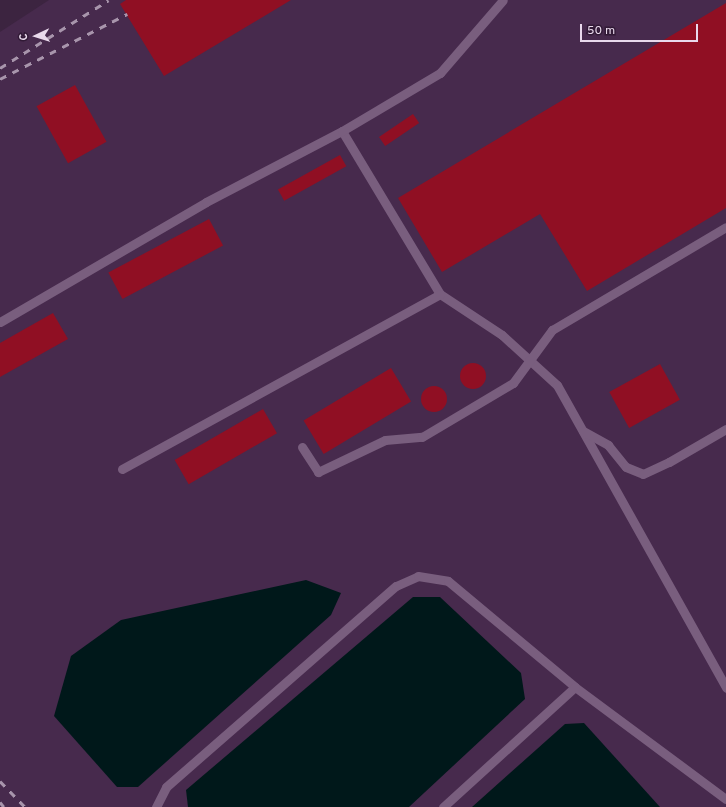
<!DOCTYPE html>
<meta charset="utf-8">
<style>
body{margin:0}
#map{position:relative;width:726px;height:807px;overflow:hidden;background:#3c2440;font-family:Overpass,sans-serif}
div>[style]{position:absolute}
.built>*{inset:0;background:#472a4d}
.water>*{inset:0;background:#00181a}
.building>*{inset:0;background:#900f23;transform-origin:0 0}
.round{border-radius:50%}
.service>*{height:9px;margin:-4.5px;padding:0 4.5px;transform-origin:4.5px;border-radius:4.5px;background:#795e7e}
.rail>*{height:3px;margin-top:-1.5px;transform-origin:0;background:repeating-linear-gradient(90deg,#a895ac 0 7px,transparent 0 14px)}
span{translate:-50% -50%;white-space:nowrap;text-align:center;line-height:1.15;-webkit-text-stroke:3px #311a36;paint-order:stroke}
.north{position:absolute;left:16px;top:16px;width:40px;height:40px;-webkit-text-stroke:3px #311a36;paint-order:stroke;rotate:266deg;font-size:11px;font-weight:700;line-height:16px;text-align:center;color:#e9d9ec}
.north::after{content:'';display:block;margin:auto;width:14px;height:18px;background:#e9d9ec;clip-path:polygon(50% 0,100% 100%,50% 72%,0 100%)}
.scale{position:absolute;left:580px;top:24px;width:118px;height:18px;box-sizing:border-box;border:2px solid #e9d9ec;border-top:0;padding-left:5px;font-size:12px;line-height:14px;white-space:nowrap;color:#e9d9ec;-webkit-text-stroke:3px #311a36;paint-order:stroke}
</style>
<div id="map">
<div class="built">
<div style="clip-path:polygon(49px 0,726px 0,726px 807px,0 807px,0 32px)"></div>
</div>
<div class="water">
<div style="clip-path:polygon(306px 580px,341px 593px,331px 615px,138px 787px,117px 787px,54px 716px,71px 656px,121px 620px)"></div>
<div style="clip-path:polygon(413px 597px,440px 597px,521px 673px,525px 699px,409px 807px,188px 807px,186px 790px)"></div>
<div style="clip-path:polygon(584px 723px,660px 807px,472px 807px,565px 724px)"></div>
</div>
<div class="building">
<div style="clip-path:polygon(126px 0,291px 0,164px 76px,120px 4px)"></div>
<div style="clip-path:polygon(726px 3px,726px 208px,587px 291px,540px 214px,442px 272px,398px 198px)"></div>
<div style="left:75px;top:85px;width:65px;height:44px;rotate:61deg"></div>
<div style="left:413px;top:114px;width:11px;height:41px;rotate:56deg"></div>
<div style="left:340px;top:155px;width:13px;height:71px;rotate:61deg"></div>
<div style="left:209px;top:219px;width:30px;height:114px;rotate:62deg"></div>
<div style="clip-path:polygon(53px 313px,68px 339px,0 377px,0 343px)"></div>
<div class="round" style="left:460px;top:363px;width:26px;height:26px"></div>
<div style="left:660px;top:364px;width:41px;height:58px;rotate:61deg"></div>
<div style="left:391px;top:368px;width:39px;height:102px;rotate:59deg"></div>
<div class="round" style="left:421px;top:386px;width:26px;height:26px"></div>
<div style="left:263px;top:409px;width:28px;height:102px;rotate:60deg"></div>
</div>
<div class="service">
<div style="left:342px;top:131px;width:190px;rotate:59deg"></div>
<div style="left:440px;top:294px;width:74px;rotate:33.5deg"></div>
<div style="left:502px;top:335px;width:74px;rotate:42.3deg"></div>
<div style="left:557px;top:385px;width:347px;rotate:60.8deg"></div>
<div style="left:0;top:322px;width:238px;rotate:-30.2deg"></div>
<div style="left:206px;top:202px;width:153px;rotate:-27.6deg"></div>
<div style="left:342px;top:131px;width:114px;rotate:-30.6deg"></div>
<div style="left:440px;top:73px;width:96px;rotate:-49.2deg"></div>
<div style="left:583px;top:431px;width:29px;rotate:29deg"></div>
<div style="left:608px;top:445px;width:28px;rotate:51deg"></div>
<div style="left:626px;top:467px;width:18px;rotate:22deg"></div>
<div style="left:643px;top:474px;width:29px;rotate:-25deg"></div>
<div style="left:669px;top:462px;width:66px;rotate:-30.1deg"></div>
<div style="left:302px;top:447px;width:30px;rotate:57deg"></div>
<div style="left:318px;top:472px;width:74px;rotate:-25.5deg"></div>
<div style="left:385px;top:440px;width:37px;rotate:-5deg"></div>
<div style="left:422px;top:437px;width:106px;rotate:-30.7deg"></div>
<div style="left:513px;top:383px;width:66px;rotate:-53.7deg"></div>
<div style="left:552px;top:330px;width:202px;rotate:-30.6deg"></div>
<div style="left:122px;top:469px;width:363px;rotate:-28.8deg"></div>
<div style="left:156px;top:807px;width:22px;rotate:-63deg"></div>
<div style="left:166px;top:787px;width:305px;rotate:-41.2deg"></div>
<div style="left:396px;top:586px;width:24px;rotate:-24deg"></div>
<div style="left:418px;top:576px;width:30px;rotate:9deg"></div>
<div style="left:448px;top:581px;width:165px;rotate:39.8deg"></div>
<div style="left:575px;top:687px;width:188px;rotate:36.6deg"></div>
<div style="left:443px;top:807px;width:178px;rotate:-42.3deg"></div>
</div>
<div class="rail">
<div style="left:0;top:68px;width:128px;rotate:-32deg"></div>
<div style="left:0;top:79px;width:143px;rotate:-27.1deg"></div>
<div style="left:0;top:781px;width:36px;rotate:46deg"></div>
<div style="left:0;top:802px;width:6px;rotate:51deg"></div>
</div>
<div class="north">С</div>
<div class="scale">50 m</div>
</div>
